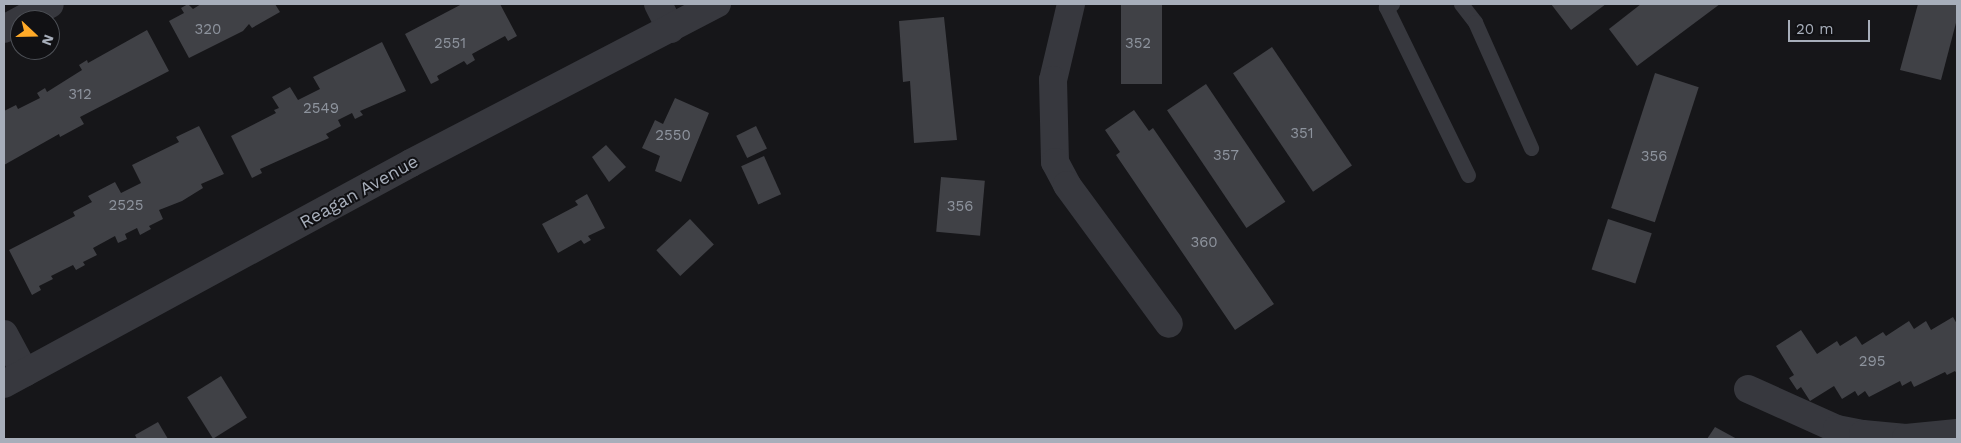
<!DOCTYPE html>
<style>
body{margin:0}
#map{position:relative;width:1961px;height:443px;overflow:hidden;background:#161619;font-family:"Work Sans",sans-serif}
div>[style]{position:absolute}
.building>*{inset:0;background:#404146;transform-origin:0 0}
.service>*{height:15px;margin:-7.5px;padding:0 7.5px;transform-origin:7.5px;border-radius:7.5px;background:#37383e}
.minor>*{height:28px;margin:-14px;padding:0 14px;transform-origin:14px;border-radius:14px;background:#37383e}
span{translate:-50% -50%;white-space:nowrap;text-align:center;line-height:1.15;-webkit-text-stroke:4px #111114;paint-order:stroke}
.number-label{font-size:15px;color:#8d939d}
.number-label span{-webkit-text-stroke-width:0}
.street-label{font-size:18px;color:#a7aeba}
.frame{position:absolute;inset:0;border:5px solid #a7aeba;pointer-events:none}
.north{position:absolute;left:10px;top:10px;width:50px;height:50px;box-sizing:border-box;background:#111114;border:1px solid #4d5056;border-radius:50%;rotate:111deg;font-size:14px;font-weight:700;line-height:20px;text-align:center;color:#a7aeba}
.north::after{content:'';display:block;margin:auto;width:18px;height:22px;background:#ffaa28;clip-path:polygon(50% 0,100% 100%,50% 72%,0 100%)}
.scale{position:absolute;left:1788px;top:20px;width:82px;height:22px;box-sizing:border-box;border:2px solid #a7aeba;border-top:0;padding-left:6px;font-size:15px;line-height:18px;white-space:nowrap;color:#a7aeba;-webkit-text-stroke:4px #111114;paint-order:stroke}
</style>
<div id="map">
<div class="building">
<div style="clip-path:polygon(188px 4px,193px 9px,201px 4px,275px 4px,280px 12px,252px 28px,249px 24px,243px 31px,189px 58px,169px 21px,184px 13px,181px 8px)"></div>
<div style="clip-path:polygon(462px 4px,500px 4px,517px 36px,508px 41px,505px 36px,472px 54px,475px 60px,467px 65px,464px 61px,437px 76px,439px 80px,431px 84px,405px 34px)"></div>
<div style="left:1121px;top:4px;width:41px;height:80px"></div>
<div style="clip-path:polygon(1551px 4px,1606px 4px,1571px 30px)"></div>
<div style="clip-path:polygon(1641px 4px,1720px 4px,1637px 66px,1609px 29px)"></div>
<div style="clip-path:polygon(1918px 4px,1957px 4px,1957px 19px,1941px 80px,1900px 70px)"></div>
<div style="clip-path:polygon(944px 17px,957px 140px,914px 143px,910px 81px,903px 82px,899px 21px)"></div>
<div style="clip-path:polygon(147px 30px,169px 71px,80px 117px,84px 124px,60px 137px,59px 134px,4px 165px,4px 111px,16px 105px,18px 109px,40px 98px,37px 93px,45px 88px,47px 92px,82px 70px,79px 65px,87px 60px,88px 63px)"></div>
<div style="clip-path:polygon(382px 42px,406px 91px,360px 111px,363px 115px,355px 119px,352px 113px,338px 120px,341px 126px,326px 134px,329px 138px,260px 169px,262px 173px,252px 178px,231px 136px,276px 113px,274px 110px,279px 108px,272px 97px,290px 87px,298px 100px,320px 89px,313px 77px)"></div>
<div style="left:1272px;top:47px;width:143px;height:47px;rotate:56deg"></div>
<div style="left:1655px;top:73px;width:46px;height:142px;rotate:18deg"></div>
<div style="left:1206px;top:84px;width:142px;height:47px;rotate:56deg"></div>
<div style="clip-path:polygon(675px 98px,709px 113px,681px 182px,655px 171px,660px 156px,642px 148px,655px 120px,663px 124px)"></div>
<div style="clip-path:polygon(1134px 110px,1149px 131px,1153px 128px,1274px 304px,1235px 330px,1116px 155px,1120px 152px,1105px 130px)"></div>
<div style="clip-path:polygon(199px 126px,224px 174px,201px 184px,203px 188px,182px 201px,159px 210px,163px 219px,149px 226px,151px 229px,140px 235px,137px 228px,125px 234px,127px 239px,118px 243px,115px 236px,93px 248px,97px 255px,83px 262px,85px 265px,76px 270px,73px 265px,51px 276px,53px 279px,39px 286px,41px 290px,32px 295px,9px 250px,75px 216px,73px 212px,92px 202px,88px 196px,115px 182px,121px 193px,141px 183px,132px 165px,179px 142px,176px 137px)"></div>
<div style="left:756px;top:126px;width:25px;height:22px;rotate:64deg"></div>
<div style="clip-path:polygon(606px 145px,626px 167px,609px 182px,592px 157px)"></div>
<div style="left:764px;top:156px;width:42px;height:25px;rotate:66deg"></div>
<div style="left:941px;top:177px;width:44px;height:55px;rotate:5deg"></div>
<div style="clip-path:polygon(587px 194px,605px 228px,588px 236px,591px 240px,584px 244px,581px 240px,558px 253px,542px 224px,578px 205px,575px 201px)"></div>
<div style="left:690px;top:219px;width:35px;height:46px;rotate:47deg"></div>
<div style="left:1608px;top:219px;width:46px;height:53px;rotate:18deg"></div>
<div style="clip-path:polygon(1953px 317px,1957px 324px,1957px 374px,1955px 371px,1947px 375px,1945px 372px,1914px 387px,1911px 381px,1902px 386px,1900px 381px,1869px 397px,1865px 391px,1858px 396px,1855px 391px,1842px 399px,1834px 386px,1810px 401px,1801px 387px,1797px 390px,1789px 378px,1794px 375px,1776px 346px,1801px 330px,1817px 354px,1837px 341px,1840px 346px,1856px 336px,1862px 345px,1883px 332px,1886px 336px,1909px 321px,1914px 329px,1926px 321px,1931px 330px)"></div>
<div style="left:221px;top:376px;width:49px;height:40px;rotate:58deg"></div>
<div style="clip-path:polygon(158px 422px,168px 439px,137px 439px,135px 435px)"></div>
<div style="clip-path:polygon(1715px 427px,1737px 439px,1707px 439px)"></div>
</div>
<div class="service">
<div style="left:1392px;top:4px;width:7px;rotate:153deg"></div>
<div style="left:1386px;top:7px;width:187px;rotate:64deg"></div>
<div style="left:1461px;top:4px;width:23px;rotate:52deg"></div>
<div style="left:1475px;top:22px;width:138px;rotate:66deg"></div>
</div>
<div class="minor">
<div style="left:658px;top:4px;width:28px;rotate:63deg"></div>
<div style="left:1071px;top:4px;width:78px;rotate:103.3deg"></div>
<div style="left:1053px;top:80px;width:82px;rotate:88.6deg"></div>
<div style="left:1055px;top:162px;width:26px;rotate:62deg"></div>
<div style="left:1067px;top:185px;width:172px;rotate:53.7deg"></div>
<div style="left:4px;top:29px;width:52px;rotate:-28.5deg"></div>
<div style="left:4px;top:334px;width:44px;rotate:61.7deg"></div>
<div style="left:4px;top:384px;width:463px;rotate:-28.5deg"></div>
<div style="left:411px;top:163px;width:345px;rotate:-27.5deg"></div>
<div style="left:1748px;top:389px;width:98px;rotate:24.2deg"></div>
<div style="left:1837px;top:429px;width:26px;rotate:11deg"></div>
<div style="left:1863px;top:434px;width:43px;rotate:5.3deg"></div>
<div style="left:1906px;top:438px;width:51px;rotate:-5.6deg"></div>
</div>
<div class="number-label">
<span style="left:208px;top:30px">320</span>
<span style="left:450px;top:44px">2551</span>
<span style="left:1138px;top:44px">352</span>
<span style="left:80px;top:95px">312</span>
<span style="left:321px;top:109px">2549</span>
<span style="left:1302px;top:134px">351</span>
<span style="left:673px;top:136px">2550</span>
<span style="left:1226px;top:156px">357</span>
<span style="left:1654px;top:157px">356</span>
<span style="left:126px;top:206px">2525</span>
<span style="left:960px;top:207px">356</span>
<span style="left:1204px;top:243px">360</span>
<span style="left:1872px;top:362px">295</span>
</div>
<div class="street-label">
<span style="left:359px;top:192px;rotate:-29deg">Reagan Avenue</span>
</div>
<div class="frame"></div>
<div class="north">N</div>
<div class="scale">20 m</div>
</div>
